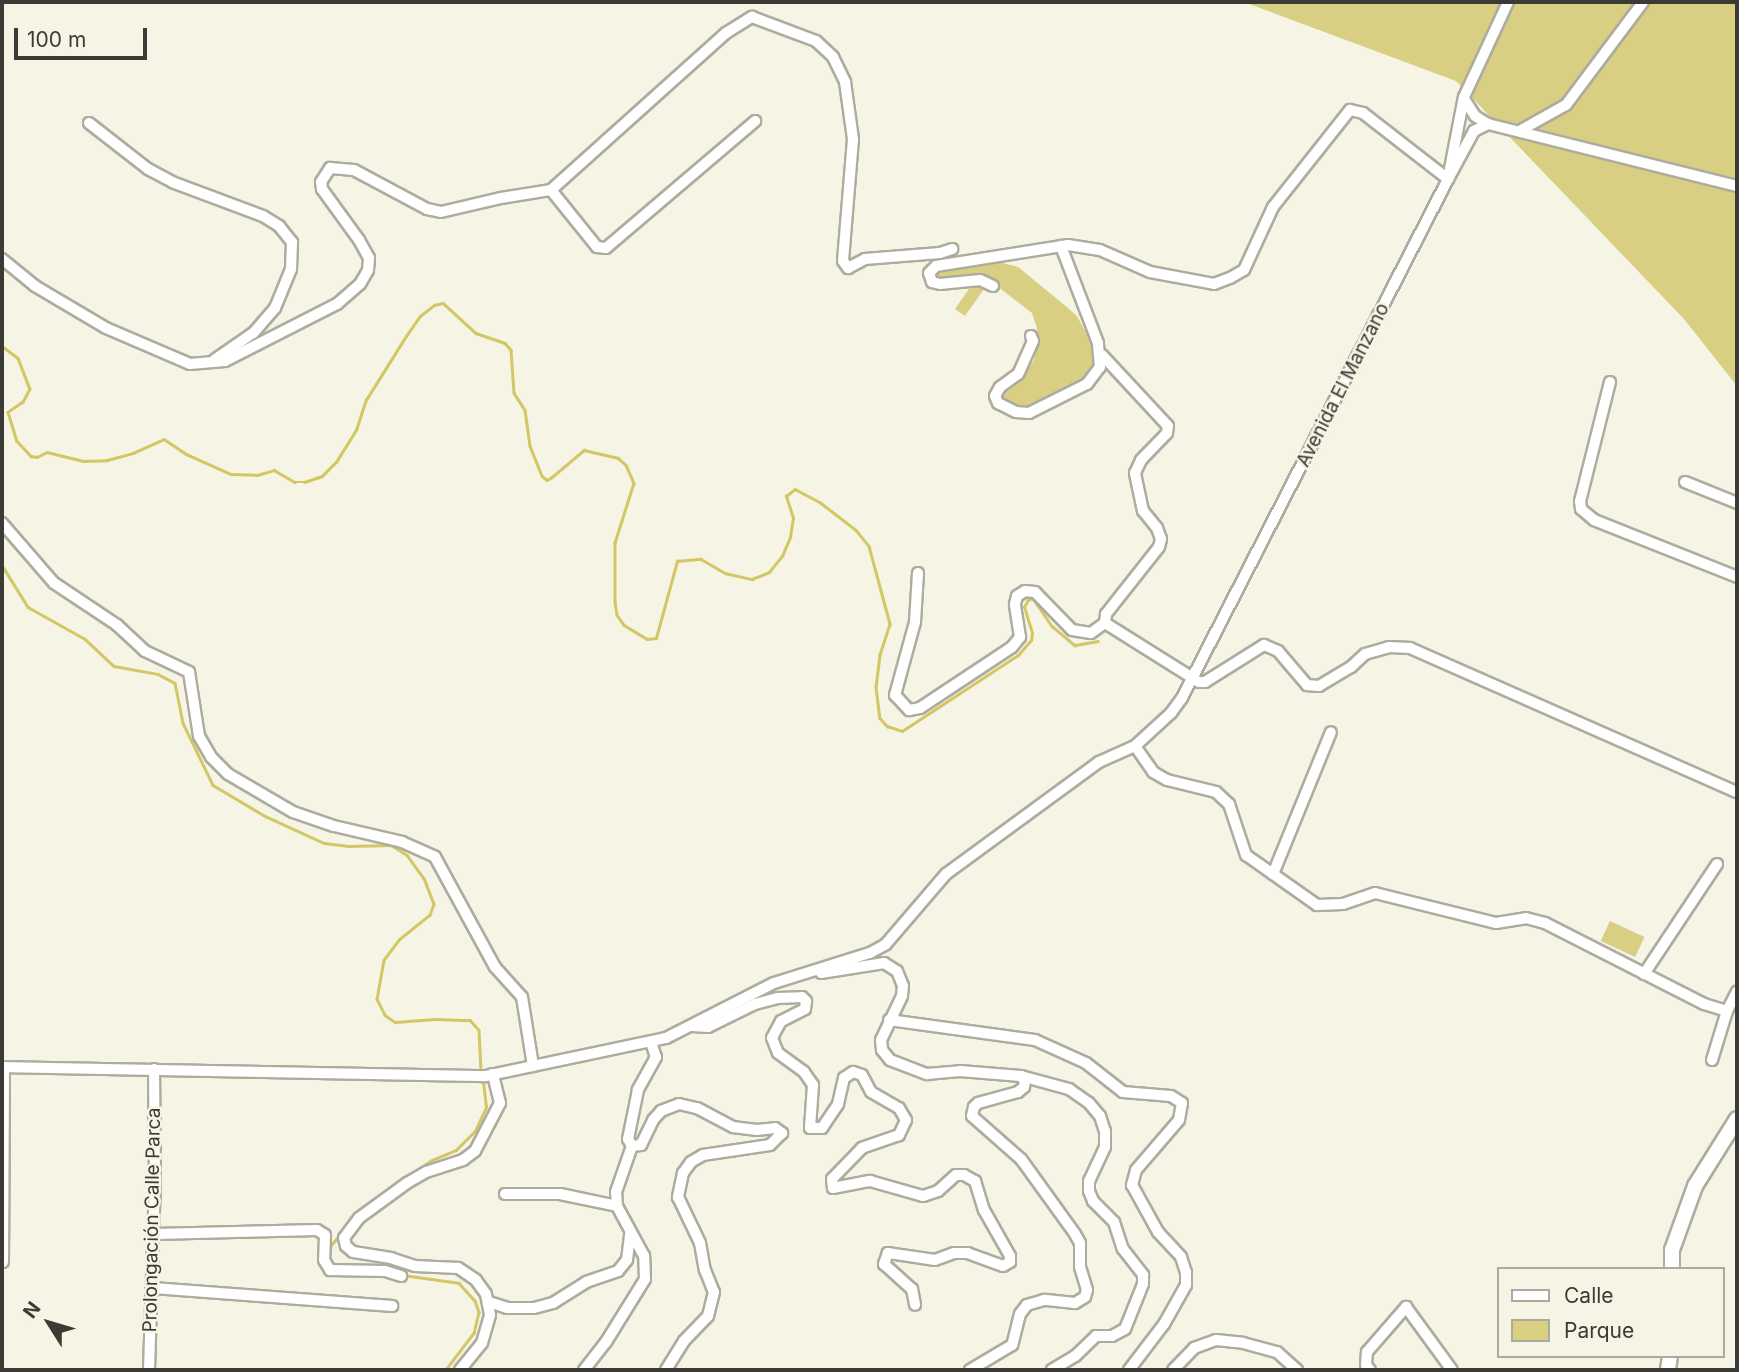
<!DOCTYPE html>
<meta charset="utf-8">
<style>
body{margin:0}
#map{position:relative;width:1739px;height:1372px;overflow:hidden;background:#f5f4e5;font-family:Inter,sans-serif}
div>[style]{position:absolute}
.green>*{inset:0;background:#d8cf82;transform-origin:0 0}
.stream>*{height:2.5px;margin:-1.25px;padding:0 1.25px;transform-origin:1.25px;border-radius:1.25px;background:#d2c764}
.roads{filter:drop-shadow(2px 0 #adac9e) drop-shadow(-2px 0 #adac9e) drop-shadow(0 2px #adac9e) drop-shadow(0 -2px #adac9e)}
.minor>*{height:10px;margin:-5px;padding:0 5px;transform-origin:5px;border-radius:5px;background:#fff}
.tertiary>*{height:14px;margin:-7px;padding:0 7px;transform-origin:7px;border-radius:7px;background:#fff}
span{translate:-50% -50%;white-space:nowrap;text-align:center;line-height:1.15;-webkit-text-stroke:5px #f5f4e5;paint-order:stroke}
.street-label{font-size:19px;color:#3b3a35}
.frame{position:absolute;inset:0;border:4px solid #3b3a35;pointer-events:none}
.legend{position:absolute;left:1497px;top:1267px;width:228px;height:91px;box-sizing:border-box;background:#f5f4e5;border:2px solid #abaa9f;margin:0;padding:9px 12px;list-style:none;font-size:21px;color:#3b3a35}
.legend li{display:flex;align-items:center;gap:14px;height:35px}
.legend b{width:35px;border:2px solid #abaa9f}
.north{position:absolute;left:14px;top:1288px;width:70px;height:70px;-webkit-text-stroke:5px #f5f4e5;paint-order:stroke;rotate:307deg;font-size:19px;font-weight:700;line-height:28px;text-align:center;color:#3b3a35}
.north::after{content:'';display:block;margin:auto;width:24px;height:32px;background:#3b3a35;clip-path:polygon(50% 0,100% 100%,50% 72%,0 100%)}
.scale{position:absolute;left:14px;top:28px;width:133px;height:32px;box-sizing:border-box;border:4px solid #3b3a35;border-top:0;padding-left:9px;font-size:21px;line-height:24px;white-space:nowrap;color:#3b3a35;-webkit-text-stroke:5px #f5f4e5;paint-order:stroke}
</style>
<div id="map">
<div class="green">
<div style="clip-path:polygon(1244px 2px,1737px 2px,1737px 386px,1684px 319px,1456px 81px)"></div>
<div style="clip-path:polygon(995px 261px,1018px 267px,1062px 303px,1077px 316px,1093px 346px,1095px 365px,1083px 382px,1028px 409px,1004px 405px,1000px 397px,1020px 382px,1034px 360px,1037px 328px,1032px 313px,993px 283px,943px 281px,936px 278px,939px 270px)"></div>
<div style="clip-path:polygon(980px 285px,984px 289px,965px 316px,955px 309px,971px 286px)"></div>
<div style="left:1610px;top:921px;width:38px;height:22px;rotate:25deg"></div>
</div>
<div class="stream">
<div style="left:2px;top:346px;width:20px;rotate:37deg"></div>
<div style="left:18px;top:358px;width:33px;rotate:69deg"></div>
<div style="left:30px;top:389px;width:15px;rotate:118deg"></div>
<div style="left:23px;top:402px;width:18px;rotate:146deg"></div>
<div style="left:8px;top:412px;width:30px;rotate:73deg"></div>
<div style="left:17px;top:441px;width:21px;rotate:47deg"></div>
<div style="left:31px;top:456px;width:6px;rotate:9deg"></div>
<div style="left:37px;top:457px;width:11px;rotate:-27deg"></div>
<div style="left:47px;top:452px;width:37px;rotate:14deg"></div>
<div style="left:83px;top:461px;width:24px;rotate:-2deg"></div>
<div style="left:107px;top:460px;width:27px;rotate:-15deg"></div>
<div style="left:133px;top:453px;width:34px;rotate:-24deg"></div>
<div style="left:164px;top:439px;width:27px;rotate:34deg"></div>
<div style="left:186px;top:454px;width:49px;rotate:24deg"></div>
<div style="left:231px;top:474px;width:26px;rotate:2deg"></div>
<div style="left:257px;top:475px;width:18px;rotate:-16deg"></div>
<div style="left:274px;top:470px;width:24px;rotate:30deg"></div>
<div style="left:295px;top:482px;width:9px"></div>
<div style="left:304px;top:482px;width:19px;rotate:-18deg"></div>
<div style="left:322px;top:476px;width:20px;rotate:-45deg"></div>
<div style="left:336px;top:462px;width:38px;rotate:-58deg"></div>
<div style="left:356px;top:430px;width:32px;rotate:-72deg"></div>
<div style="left:366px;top:400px;width:75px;rotate:-58deg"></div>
<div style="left:406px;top:336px;width:24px;rotate:-55deg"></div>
<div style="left:420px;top:316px;width:18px;rotate:-38deg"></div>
<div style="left:434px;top:305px;width:9px;rotate:-13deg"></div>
<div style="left:443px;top:303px;width:45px;rotate:42.3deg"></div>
<div style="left:476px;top:333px;width:31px;rotate:19deg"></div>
<div style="left:505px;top:343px;width:9px;rotate:49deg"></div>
<div style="left:511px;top:350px;width:43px;rotate:86deg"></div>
<div style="left:514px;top:393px;width:20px;rotate:57deg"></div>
<div style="left:525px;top:410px;width:36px;rotate:82deg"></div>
<div style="left:530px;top:446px;width:32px;rotate:68deg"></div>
<div style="left:542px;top:476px;width:6px;rotate:39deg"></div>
<div style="left:547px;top:480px;width:6px;rotate:-31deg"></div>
<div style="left:552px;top:477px;width:42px;rotate:-40.2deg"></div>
<div style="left:584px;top:450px;width:35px;rotate:13deg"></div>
<div style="left:618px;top:458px;width:11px;rotate:41deg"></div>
<div style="left:626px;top:465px;width:20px;rotate:66deg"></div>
<div style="left:634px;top:483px;width:63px;rotate:107.6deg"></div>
<div style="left:615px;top:543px;width:59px;rotate:90deg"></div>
<div style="left:615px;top:602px;width:13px;rotate:81deg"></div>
<div style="left:617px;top:615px;width:12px;rotate:55deg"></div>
<div style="left:624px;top:625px;width:27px;rotate:31deg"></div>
<div style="left:647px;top:639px;width:9px;rotate:-6deg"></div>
<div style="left:656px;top:638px;width:80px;rotate:-74.7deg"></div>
<div style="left:677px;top:561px;width:24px;rotate:-5deg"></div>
<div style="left:701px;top:559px;width:28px;rotate:30deg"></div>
<div style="left:725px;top:573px;width:28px;rotate:13deg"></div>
<div style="left:752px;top:579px;width:18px;rotate:-22deg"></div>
<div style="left:769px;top:572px;width:21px;rotate:-51deg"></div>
<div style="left:782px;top:556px;width:21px;rotate:-67deg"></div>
<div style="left:790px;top:537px;width:19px;rotate:-81deg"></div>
<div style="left:793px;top:518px;width:23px;rotate:-108deg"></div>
<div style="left:786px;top:496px;width:11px;rotate:-38deg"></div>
<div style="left:795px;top:489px;width:30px;rotate:28deg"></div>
<div style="left:821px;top:503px;width:44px;rotate:37.6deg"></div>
<div style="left:856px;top:530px;width:21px;rotate:51deg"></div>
<div style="left:869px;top:546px;width:81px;rotate:74.9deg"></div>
<div style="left:890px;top:624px;width:33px;rotate:108deg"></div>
<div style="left:880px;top:655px;width:32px;rotate:97deg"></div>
<div style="left:876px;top:687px;width:31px;rotate:83deg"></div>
<div style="left:880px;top:718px;width:11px;rotate:49deg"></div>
<div style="left:887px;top:726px;width:16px;rotate:18deg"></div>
<div style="left:902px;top:731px;width:139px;rotate:-33.2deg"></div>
<div style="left:1018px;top:655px;width:20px;rotate:-49deg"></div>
<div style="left:1031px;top:640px;width:7px;rotate:-82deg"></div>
<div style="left:1032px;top:633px;width:27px;rotate:-107deg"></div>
<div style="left:1024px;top:607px;width:8px;rotate:-60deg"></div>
<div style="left:1028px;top:600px;width:5px;rotate:-22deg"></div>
<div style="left:1033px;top:598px;width:34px;rotate:56deg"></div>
<div style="left:1052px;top:626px;width:30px;rotate:40deg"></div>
<div style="left:1075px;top:645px;width:23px;rotate:-10deg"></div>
<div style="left:2px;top:565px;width:49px;rotate:58.2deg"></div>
<div style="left:28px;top:607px;width:65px;rotate:29.3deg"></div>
<div style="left:85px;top:639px;width:40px;rotate:43deg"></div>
<div style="left:114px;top:666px;width:45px;rotate:10.3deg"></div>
<div style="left:158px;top:674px;width:19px;rotate:28deg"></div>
<div style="left:175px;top:683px;width:41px;rotate:78.7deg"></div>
<div style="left:183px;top:723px;width:69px;rotate:64.2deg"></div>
<div style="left:213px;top:785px;width:61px;rotate:30.8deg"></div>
<div style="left:265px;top:816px;width:65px;rotate:24.6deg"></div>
<div style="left:324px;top:843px;width:25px;rotate:7deg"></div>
<div style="left:349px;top:846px;width:42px;rotate:-1.4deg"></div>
<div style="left:391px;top:845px;width:19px;rotate:32deg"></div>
<div style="left:407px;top:855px;width:29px;rotate:54deg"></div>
<div style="left:424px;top:878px;width:28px;rotate:69deg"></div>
<div style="left:434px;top:904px;width:12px;rotate:110deg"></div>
<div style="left:430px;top:915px;width:38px;rotate:141deg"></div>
<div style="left:400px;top:939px;width:26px;rotate:127deg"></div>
<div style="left:384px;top:960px;width:40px;rotate:100deg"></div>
<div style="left:377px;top:999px;width:18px;rotate:63deg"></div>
<div style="left:385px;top:1015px;width:12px;rotate:35deg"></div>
<div style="left:395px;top:1022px;width:40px;rotate:-4.3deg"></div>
<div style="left:435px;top:1019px;width:35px;rotate:2deg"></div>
<div style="left:470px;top:1020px;width:13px;rotate:48deg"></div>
<div style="left:479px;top:1030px;width:41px;rotate:87.2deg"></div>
<div style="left:406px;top:1178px;width:29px;rotate:-35deg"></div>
<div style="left:430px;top:1161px;width:28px;rotate:-23deg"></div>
<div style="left:456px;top:1150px;width:27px;rotate:-45deg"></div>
<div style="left:475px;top:1131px;width:26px;rotate:-65deg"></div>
<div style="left:486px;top:1107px;width:25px;rotate:-97deg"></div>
<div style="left:329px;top:1248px;width:39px;rotate:-52deg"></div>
<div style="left:403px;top:1275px;width:57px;rotate:8.1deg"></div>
<div style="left:459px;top:1283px;width:24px;rotate:48deg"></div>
<div style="left:475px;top:1301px;width:12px;rotate:70deg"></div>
<div style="left:479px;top:1312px;width:22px;rotate:103deg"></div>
<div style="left:474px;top:1333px;width:46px;rotate:127.1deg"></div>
</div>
<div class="roads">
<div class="minor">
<div style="left:1464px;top:99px;width:20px;rotate:57deg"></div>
<div style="left:1475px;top:116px;width:15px;rotate:32deg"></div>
<div style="left:89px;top:123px;width:75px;rotate:37.9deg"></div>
<div style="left:148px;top:169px;width:27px;rotate:28deg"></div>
<div style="left:172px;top:182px;width:97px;rotate:20.5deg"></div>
<div style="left:263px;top:216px;width:19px;rotate:32deg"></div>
<div style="left:279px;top:226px;width:21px;rotate:51deg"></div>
<div style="left:292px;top:242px;width:27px;rotate:92deg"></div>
<div style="left:291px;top:269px;width:42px;rotate:112.3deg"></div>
<div style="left:275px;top:308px;width:33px;rotate:131deg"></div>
<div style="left:253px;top:333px;width:47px;rotate:145.3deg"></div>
<div style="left:1521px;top:130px;width:51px;rotate:-29.1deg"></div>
<div style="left:1566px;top:105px;width:129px;rotate:-53.2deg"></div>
<div style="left:551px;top:190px;width:73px;rotate:51.1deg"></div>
<div style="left:597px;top:247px;width:9px;rotate:6deg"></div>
<div style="left:606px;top:248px;width:196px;rotate:-40.4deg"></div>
<div style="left:2px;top:259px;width:43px;rotate:39.3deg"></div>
<div style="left:35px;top:286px;width:82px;rotate:30.6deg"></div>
<div style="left:106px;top:328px;width:91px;rotate:23.2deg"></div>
<div style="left:190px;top:364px;width:35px;rotate:-5deg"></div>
<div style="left:225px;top:361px;width:126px;rotate:-27deg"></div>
<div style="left:337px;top:304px;width:30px;rotate:-41deg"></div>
<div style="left:360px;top:284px;width:16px;rotate:-60deg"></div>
<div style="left:368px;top:270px;width:12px;rotate:-85deg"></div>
<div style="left:369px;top:258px;width:21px;rotate:-119deg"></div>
<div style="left:359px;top:240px;width:63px;rotate:-126deg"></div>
<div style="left:322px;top:189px;width:7px;rotate:-98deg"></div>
<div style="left:321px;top:182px;width:17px;rotate:-57deg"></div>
<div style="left:330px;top:168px;width:24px;rotate:5deg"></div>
<div style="left:354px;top:170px;width:83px;rotate:28.1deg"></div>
<div style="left:427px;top:209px;width:14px;rotate:12deg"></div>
<div style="left:441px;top:212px;width:62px;rotate:-13.1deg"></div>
<div style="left:501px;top:198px;width:51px;rotate:-9.1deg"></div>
<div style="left:551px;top:190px;width:235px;rotate:-41.9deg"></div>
<div style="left:726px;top:33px;width:31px;rotate:-32deg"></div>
<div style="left:752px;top:17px;width:68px;rotate:20.6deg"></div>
<div style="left:816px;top:41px;width:23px;rotate:43deg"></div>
<div style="left:833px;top:57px;width:28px;rotate:64deg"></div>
<div style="left:845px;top:82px;width:58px;rotate:82deg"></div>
<div style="left:853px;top:139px;width:122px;rotate:94.7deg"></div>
<div style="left:843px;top:261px;width:9px;rotate:54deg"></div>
<div style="left:848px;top:268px;width:19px;rotate:-28deg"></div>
<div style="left:865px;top:259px;width:75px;rotate:-4.6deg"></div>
<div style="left:940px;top:253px;width:13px;rotate:-18deg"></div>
<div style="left:993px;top:286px;width:14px;rotate:-155deg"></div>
<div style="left:980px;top:280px;width:40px;rotate:174.3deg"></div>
<div style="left:940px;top:284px;width:8px;rotate:-166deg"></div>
<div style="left:932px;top:282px;width:9px;rotate:-108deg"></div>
<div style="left:929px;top:273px;width:10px;rotate:-45deg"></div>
<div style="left:936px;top:266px;width:134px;rotate:-9deg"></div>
<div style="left:1068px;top:245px;width:32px;rotate:9deg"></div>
<div style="left:1100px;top:250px;width:55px;rotate:23.7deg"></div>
<div style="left:1150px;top:272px;width:65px;rotate:10.6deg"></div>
<div style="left:1214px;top:284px;width:17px;rotate:-21deg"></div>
<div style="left:1230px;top:278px;width:16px;rotate:-30deg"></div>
<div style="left:1244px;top:270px;width:69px;rotate:-65.3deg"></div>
<div style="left:1273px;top:207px;width:124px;rotate:-51.6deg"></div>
<div style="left:1350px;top:110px;width:13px;rotate:13deg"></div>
<div style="left:1363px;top:113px;width:108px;rotate:37.8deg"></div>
<div style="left:1448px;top:179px;width:55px;rotate:-61.6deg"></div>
<div style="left:1474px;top:131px;width:16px;rotate:-27deg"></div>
<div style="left:1488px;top:124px;width:257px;rotate:14deg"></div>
<div style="left:1031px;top:336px;width:5px;rotate:68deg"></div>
<div style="left:1033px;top:341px;width:36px;rotate:114deg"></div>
<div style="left:1018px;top:374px;width:22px;rotate:144deg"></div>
<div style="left:1000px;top:387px;width:10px;rotate:119deg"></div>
<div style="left:995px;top:396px;width:8px;rotate:67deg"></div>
<div style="left:998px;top:403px;width:20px;rotate:27deg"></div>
<div style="left:1016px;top:412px;width:13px;rotate:4deg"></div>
<div style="left:1029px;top:413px;width:65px;rotate:-26.6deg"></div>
<div style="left:1087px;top:384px;width:21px;rotate:-53deg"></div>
<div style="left:1100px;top:367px;width:24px;rotate:-95deg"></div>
<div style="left:1098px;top:343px;width:104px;rotate:-110.9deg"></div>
<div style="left:1610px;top:382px;width:123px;rotate:104.1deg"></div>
<div style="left:1580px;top:501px;width:8px;rotate:83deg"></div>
<div style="left:1581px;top:509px;width:17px;rotate:40deg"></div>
<div style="left:1594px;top:520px;width:154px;rotate:21.7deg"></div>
<div style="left:1685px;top:482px;width:56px;rotate:22deg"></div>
<div style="left:2px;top:523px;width:79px;rotate:49.1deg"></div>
<div style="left:54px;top:583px;width:76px;rotate:33.7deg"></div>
<div style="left:117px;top:625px;width:38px;rotate:43deg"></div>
<div style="left:145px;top:651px;width:49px;rotate:25.5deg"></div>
<div style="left:189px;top:672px;width:65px;rotate:81.1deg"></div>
<div style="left:199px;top:736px;width:24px;rotate:60deg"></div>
<div style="left:211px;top:757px;width:24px;rotate:45deg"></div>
<div style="left:228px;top:774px;width:75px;rotate:30.3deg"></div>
<div style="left:293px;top:812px;width:43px;rotate:18.9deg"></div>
<div style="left:334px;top:826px;width:70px;rotate:13.2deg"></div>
<div style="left:402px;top:842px;width:36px;rotate:24deg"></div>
<div style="left:435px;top:857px;width:125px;rotate:61.4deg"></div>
<div style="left:495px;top:967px;width:40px;rotate:48deg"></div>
<div style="left:522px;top:997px;width:70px;rotate:80.9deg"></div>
<div style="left:918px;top:573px;width:49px;rotate:93.5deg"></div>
<div style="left:915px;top:622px;width:76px;rotate:105.3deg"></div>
<div style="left:895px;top:695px;width:21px;rotate:47deg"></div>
<div style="left:909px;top:710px;width:11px;rotate:-10deg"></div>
<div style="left:920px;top:708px;width:110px;rotate:-33.5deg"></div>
<div style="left:1012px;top:647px;width:13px;rotate:-51deg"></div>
<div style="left:1020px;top:637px;width:33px;rotate:-99deg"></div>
<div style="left:1015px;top:604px;width:8px;rotate:-76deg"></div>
<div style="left:1017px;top:596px;width:9px;rotate:-32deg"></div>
<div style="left:1025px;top:591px;width:10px;rotate:6deg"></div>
<div style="left:1035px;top:592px;width:53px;rotate:45.8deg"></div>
<div style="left:1072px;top:630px;width:19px;rotate:9deg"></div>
<div style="left:1091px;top:633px;width:17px;rotate:-36deg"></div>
<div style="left:1105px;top:623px;width:9px;rotate:-84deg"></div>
<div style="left:1106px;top:614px;width:85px;rotate:-51.7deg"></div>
<div style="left:1159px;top:547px;width:8px;rotate:-76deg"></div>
<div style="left:1161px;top:539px;width:12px;rotate:-110deg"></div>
<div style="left:1157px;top:528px;width:22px;rotate:-129deg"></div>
<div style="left:1143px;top:511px;width:39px;rotate:-102deg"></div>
<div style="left:1135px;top:473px;width:14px;rotate:-65deg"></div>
<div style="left:1141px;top:460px;width:37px;rotate:-46deg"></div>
<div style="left:1167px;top:433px;width:7px;rotate:-82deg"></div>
<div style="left:1168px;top:426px;width:97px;rotate:-132.9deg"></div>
<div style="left:1105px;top:623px;width:111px;rotate:32.1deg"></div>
<div style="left:1199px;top:682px;width:6px"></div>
<div style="left:1205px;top:682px;width:70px;rotate:-32.1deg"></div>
<div style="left:1264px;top:645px;width:15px;rotate:23deg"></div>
<div style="left:1278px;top:651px;width:45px;rotate:49.5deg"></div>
<div style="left:1307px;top:685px;width:12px;rotate:5deg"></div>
<div style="left:1319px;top:686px;width:37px;rotate:-31deg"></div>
<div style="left:1351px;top:667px;width:19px;rotate:-43deg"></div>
<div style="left:1365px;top:654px;width:25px;rotate:-16deg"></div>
<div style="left:1389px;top:647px;width:21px;rotate:3deg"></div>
<div style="left:1410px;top:648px;width:357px;rotate:23.8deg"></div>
<div style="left:1135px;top:746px;width:32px;rotate:55deg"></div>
<div style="left:1153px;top:772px;width:16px;rotate:30deg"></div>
<div style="left:1167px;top:780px;width:50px;rotate:13.8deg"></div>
<div style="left:1216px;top:792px;width:18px;rotate:43deg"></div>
<div style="left:1229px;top:804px;width:54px;rotate:71.6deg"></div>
<div style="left:1246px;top:855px;width:87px;rotate:35.2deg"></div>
<div style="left:1317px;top:905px;width:26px;rotate:-2deg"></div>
<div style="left:1343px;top:904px;width:34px;rotate:-19deg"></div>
<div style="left:1375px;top:893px;width:125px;rotate:13.9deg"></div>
<div style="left:1496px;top:923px;width:30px;rotate:-9deg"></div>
<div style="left:1526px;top:918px;width:20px;rotate:15deg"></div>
<div style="left:1545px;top:923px;width:178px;rotate:27deg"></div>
<div style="left:1704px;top:1004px;width:24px;rotate:17deg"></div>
<div style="left:1273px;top:874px;width:153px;rotate:-67.8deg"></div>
<div style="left:821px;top:973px;width:64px;rotate:-9deg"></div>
<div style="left:884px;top:963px;width:15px;rotate:32deg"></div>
<div style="left:897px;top:971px;width:16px;rotate:68deg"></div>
<div style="left:903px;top:986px;width:10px;rotate:96deg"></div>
<div style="left:902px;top:996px;width:49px;rotate:115.5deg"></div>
<div style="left:881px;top:1040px;width:10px;rotate:84deg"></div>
<div style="left:882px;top:1050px;width:13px;rotate:51deg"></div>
<div style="left:890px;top:1060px;width:40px;rotate:21deg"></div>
<div style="left:927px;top:1074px;width:33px;rotate:-5deg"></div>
<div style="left:960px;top:1071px;width:61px;rotate:4.7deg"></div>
<div style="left:1021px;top:1076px;width:6px;rotate:51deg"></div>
<div style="left:1025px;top:1081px;width:6px;rotate:99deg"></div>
<div style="left:1024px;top:1087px;width:8px;rotate:140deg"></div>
<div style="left:1018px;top:1092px;width:41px;rotate:164.6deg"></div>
<div style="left:978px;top:1103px;width:6px;rotate:135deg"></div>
<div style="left:974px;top:1107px;width:9px;rotate:103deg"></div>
<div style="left:972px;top:1116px;width:65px;rotate:41.3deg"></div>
<div style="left:1021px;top:1159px;width:92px;rotate:54.2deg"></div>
<div style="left:1075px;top:1234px;width:10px;rotate:61deg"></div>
<div style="left:1080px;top:1243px;width:24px;rotate:90deg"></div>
<div style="left:1080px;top:1267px;width:24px;rotate:73deg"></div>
<div style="left:1087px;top:1290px;width:7px;rotate:106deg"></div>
<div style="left:1085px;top:1297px;width:12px;rotate:149deg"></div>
<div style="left:1075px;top:1303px;width:31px;rotate:-174deg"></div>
<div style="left:1044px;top:1300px;width:18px;rotate:164deg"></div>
<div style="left:1027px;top:1305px;width:11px;rotate:128deg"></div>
<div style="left:1020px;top:1314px;width:32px;rotate:104deg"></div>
<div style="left:1012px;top:1345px;width:49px;rotate:149.2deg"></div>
<div style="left:1644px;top:974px;width:132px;rotate:-56.4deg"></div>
<div style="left:889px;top:1020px;width:147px;rotate:7.8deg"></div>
<div style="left:1035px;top:1040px;width:56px;rotate:24.3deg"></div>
<div style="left:1086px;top:1063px;width:47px;rotate:38.1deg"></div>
<div style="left:1123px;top:1092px;width:48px;rotate:4.8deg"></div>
<div style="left:1171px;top:1096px;width:13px;rotate:32deg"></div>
<div style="left:1182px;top:1103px;width:17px;rotate:100deg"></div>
<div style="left:1179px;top:1120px;width:66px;rotate:130.7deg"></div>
<div style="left:1136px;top:1170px;width:16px;rotate:105deg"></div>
<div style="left:1132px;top:1185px;width:54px;rotate:61deg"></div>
<div style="left:1158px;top:1232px;width:34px;rotate:47deg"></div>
<div style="left:1181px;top:1257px;width:16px;rotate:72deg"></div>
<div style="left:1186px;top:1272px;width:13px;rotate:90deg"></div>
<div style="left:1186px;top:1285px;width:45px;rotate:119.4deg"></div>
<div style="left:1164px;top:1324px;width:58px;rotate:127.3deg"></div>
<div style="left:692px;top:1026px;width:16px;rotate:4deg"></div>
<div style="left:708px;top:1027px;width:52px;rotate:-26.1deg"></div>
<div style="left:755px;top:1004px;width:23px;rotate:-15deg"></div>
<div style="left:777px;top:998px;width:25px;rotate:-2deg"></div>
<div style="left:802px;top:997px;width:6px;rotate:45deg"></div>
<div style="left:806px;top:1001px;width:8px;rotate:97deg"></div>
<div style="left:805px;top:1009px;width:27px;rotate:153deg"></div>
<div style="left:781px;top:1021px;width:19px;rotate:118deg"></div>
<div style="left:772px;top:1038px;width:16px;rotate:68deg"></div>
<div style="left:778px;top:1053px;width:32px;rotate:36deg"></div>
<div style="left:804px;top:1072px;width:16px;rotate:55deg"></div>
<div style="left:813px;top:1085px;width:43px;rotate:94deg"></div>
<div style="left:810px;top:1128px;width:12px"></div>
<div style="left:822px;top:1128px;width:29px;rotate:-56deg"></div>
<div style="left:838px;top:1104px;width:27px;rotate:-77deg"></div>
<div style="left:844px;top:1078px;width:11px;rotate:-34deg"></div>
<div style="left:853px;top:1072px;width:9px;rotate:18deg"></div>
<div style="left:862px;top:1075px;width:19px;rotate:62deg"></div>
<div style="left:871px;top:1092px;width:32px;rotate:30deg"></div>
<div style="left:899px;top:1108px;width:14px;rotate:60deg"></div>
<div style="left:906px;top:1120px;width:17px;rotate:115deg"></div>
<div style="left:899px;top:1135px;width:39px;rotate:161deg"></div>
<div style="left:862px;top:1148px;width:43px;rotate:134.1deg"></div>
<div style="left:832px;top:1179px;width:9px;rotate:84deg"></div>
<div style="left:833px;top:1188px;width:38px;rotate:-11deg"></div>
<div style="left:870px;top:1181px;width:55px;rotate:15.8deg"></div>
<div style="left:923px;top:1196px;width:16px;rotate:-18deg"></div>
<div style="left:938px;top:1191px;width:24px;rotate:-42deg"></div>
<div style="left:956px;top:1175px;width:8px"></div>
<div style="left:964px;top:1175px;width:13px;rotate:29deg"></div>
<div style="left:975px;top:1181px;width:30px;rotate:73deg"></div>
<div style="left:984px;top:1210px;width:53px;rotate:60.5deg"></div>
<div style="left:1010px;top:1256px;width:6px;rotate:90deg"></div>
<div style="left:1010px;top:1262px;width:8px;rotate:150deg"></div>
<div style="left:1003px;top:1266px;width:37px;rotate:-160deg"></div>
<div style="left:968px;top:1253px;width:14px;rotate:180deg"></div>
<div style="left:954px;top:1253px;width:20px;rotate:160deg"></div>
<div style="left:935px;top:1260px;width:48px;rotate:-171.5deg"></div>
<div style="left:888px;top:1253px;width:12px;rotate:110deg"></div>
<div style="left:884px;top:1264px;width:38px;rotate:42deg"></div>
<div style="left:912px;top:1289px;width:16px;rotate:79deg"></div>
<div style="left:651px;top:1042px;width:16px;rotate:72deg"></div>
<div style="left:656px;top:1057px;width:38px;rotate:119deg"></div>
<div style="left:638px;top:1090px;width:50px;rotate:101.5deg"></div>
<div style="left:628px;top:1139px;width:8px;rotate:60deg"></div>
<div style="left:632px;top:1146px;width:9px;rotate:-6deg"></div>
<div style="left:641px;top:1145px;width:28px;rotate:-64deg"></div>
<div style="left:653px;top:1120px;width:12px;rotate:-48deg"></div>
<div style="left:661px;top:1111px;width:19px;rotate:-21deg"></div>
<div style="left:679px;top:1104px;width:18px;rotate:13deg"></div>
<div style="left:697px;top:1108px;width:41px;rotate:27.8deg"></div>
<div style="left:733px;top:1127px;width:24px;rotate:7deg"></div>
<div style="left:757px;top:1130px;width:18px;rotate:-6deg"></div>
<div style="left:775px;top:1128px;width:9px;rotate:36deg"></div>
<div style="left:782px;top:1133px;width:17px;rotate:135deg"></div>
<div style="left:770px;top:1145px;width:68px;rotate:171.5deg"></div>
<div style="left:703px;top:1155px;width:14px;rotate:150deg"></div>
<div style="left:691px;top:1162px;width:14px;rotate:126deg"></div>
<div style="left:683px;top:1173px;width:25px;rotate:102deg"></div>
<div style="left:678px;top:1197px;width:51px;rotate:64.4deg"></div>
<div style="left:700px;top:1243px;width:27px;rotate:80deg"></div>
<div style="left:705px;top:1270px;width:24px;rotate:68deg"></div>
<div style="left:714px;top:1292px;width:25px;rotate:104deg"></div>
<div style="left:708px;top:1316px;width:35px;rotate:134deg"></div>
<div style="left:684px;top:1341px;width:34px;rotate:122deg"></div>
<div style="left:1712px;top:1060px;width:51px;rotate:-73deg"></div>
<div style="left:1727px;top:1011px;width:22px;rotate:-63deg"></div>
<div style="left:2px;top:1067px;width:483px;rotate:1.1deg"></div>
<div style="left:485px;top:1076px;width:185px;rotate:-11.9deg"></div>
<div style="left:666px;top:1038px;width:121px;rotate:-27deg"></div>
<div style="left:774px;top:983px;width:101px;rotate:-17.4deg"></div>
<div style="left:870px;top:953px;width:18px;rotate:-29deg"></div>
<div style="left:886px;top:944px;width:92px;rotate:-49.4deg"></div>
<div style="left:946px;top:874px;width:190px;rotate:-36.2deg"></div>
<div style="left:1099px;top:762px;width:39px;rotate:-24deg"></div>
<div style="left:1135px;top:746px;width:49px;rotate:-42.5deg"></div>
<div style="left:1171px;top:713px;width:19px;rotate:-54deg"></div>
<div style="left:1182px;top:698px;width:583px;rotate:-62.86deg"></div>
<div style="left:1448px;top:179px;width:84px;rotate:-79deg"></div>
<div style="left:1464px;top:97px;width:105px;rotate:-65.1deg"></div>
<div style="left:1021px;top:1076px;width:50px;rotate:15.2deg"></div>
<div style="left:1069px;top:1089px;width:24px;rotate:35deg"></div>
<div style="left:1089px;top:1103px;width:17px;rotate:50deg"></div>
<div style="left:1100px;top:1116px;width:16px;rotate:72deg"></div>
<div style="left:1105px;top:1131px;width:16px;rotate:90deg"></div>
<div style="left:1105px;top:1147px;width:38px;rotate:115deg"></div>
<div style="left:1089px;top:1181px;width:10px;rotate:90deg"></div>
<div style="left:1089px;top:1191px;width:11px;rotate:68deg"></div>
<div style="left:1093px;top:1201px;width:30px;rotate:45deg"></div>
<div style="left:1114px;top:1222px;width:28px;rotate:72deg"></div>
<div style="left:1123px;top:1249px;width:33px;rotate:52deg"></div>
<div style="left:1143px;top:1275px;width:9px;rotate:90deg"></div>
<div style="left:1143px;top:1284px;width:48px;rotate:111.8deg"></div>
<div style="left:1125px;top:1329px;width:15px;rotate:152deg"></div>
<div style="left:1112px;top:1336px;width:16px;rotate:180deg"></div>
<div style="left:1096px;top:1336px;width:29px;rotate:136deg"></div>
<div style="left:1075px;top:1356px;width:27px;rotate:149deg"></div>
<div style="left:505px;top:1194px;width:55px"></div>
<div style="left:560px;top:1194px;width:58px;rotate:11.9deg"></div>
<div style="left:154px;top:1234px;width:163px;rotate:-1.4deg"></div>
<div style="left:317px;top:1230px;width:9px;rotate:32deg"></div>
<div style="left:325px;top:1235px;width:25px;rotate:92deg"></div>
<div style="left:324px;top:1260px;width:12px;rotate:59deg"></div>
<div style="left:330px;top:1270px;width:55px;rotate:1deg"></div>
<div style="left:385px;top:1271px;width:17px;rotate:17deg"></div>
<div style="left:3px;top:1262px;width:195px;rotate:-89.7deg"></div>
<div style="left:153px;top:1288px;width:240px;rotate:4.3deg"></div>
<div style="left:489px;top:1302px;width:19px;rotate:18deg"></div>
<div style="left:507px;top:1308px;width:27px"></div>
<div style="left:534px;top:1308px;width:20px;rotate:-15deg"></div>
<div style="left:553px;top:1303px;width:39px;rotate:-32deg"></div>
<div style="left:586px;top:1282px;width:34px;rotate:-19deg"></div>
<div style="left:618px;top:1271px;width:14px;rotate:-51deg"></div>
<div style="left:627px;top:1260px;width:26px;rotate:-83deg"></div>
<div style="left:149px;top:1370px;width:188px;rotate:-88.2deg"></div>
<div style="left:155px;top:1182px;width:113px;rotate:-90.5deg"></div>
<div style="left:460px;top:1370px;width:35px;rotate:-51deg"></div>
<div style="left:482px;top:1343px;width:29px;rotate:-74deg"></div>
<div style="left:490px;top:1315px;width:21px;rotate:-101deg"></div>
<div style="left:486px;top:1294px;width:17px;rotate:-126deg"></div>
<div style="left:476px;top:1280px;width:22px;rotate:-146deg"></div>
<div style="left:458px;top:1268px;width:43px;rotate:-177.3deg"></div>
<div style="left:415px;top:1266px;width:25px;rotate:-162deg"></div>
<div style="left:391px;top:1258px;width:38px;rotate:-171deg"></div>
<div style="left:353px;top:1252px;width:9px;rotate:-139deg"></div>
<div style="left:346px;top:1246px;width:8px;rotate:-104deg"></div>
<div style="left:344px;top:1238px;width:25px;rotate:-53deg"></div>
<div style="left:359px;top:1218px;width:59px;rotate:-36.1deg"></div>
<div style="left:407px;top:1183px;width:22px;rotate:-30deg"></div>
<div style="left:426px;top:1172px;width:39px;rotate:-18deg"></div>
<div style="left:463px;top:1160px;width:15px;rotate:-37deg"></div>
<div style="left:475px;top:1151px;width:54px;rotate:-62.5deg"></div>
<div style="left:500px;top:1103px;width:30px;rotate:-104deg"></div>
<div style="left:584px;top:1370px;width:36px;rotate:-52deg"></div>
<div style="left:606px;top:1342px;width:74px;rotate:-58.2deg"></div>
<div style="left:645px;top:1279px;width:23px;rotate:-92deg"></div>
<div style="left:644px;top:1256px;width:57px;rotate:-118.4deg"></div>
<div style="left:617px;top:1206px;width:14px;rotate:-94deg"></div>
<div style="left:616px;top:1192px;width:49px;rotate:-70.8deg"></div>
<div style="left:1173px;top:1370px;width:30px;rotate:-46deg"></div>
<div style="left:1194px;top:1348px;width:23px;rotate:-20deg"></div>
<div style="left:1216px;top:1340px;width:27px;rotate:6deg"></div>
<div style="left:1243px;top:1343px;width:35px;rotate:15deg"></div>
<div style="left:1277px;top:1352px;width:27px;rotate:42deg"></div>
<div style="left:1370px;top:1370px;width:6px;rotate:-129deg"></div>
<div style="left:1366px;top:1365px;width:13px;rotate:-86deg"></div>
<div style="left:1367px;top:1352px;width:60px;rotate:-49.1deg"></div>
<div style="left:1406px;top:1307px;width:78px;rotate:53.9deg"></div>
</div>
<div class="tertiary">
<div style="left:1672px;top:1269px;width:19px;rotate:-90deg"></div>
<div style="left:1672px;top:1250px;width:68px;rotate:-70.2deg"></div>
<div style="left:1695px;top:1186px;width:79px;rotate:-57.9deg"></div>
<div style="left:1668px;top:1370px;width:14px;rotate:-82deg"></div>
</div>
</div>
<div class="street-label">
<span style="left:1343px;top:385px;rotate:-63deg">Avenida El Manzano</span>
<span style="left:152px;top:1220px;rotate:-89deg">Prolongación Calle Parca</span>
</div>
<div class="frame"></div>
<ul class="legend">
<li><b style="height:9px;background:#fff"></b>Calle</li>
<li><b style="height:19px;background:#d8cf82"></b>Parque</li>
</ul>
<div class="north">N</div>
<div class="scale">100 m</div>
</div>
